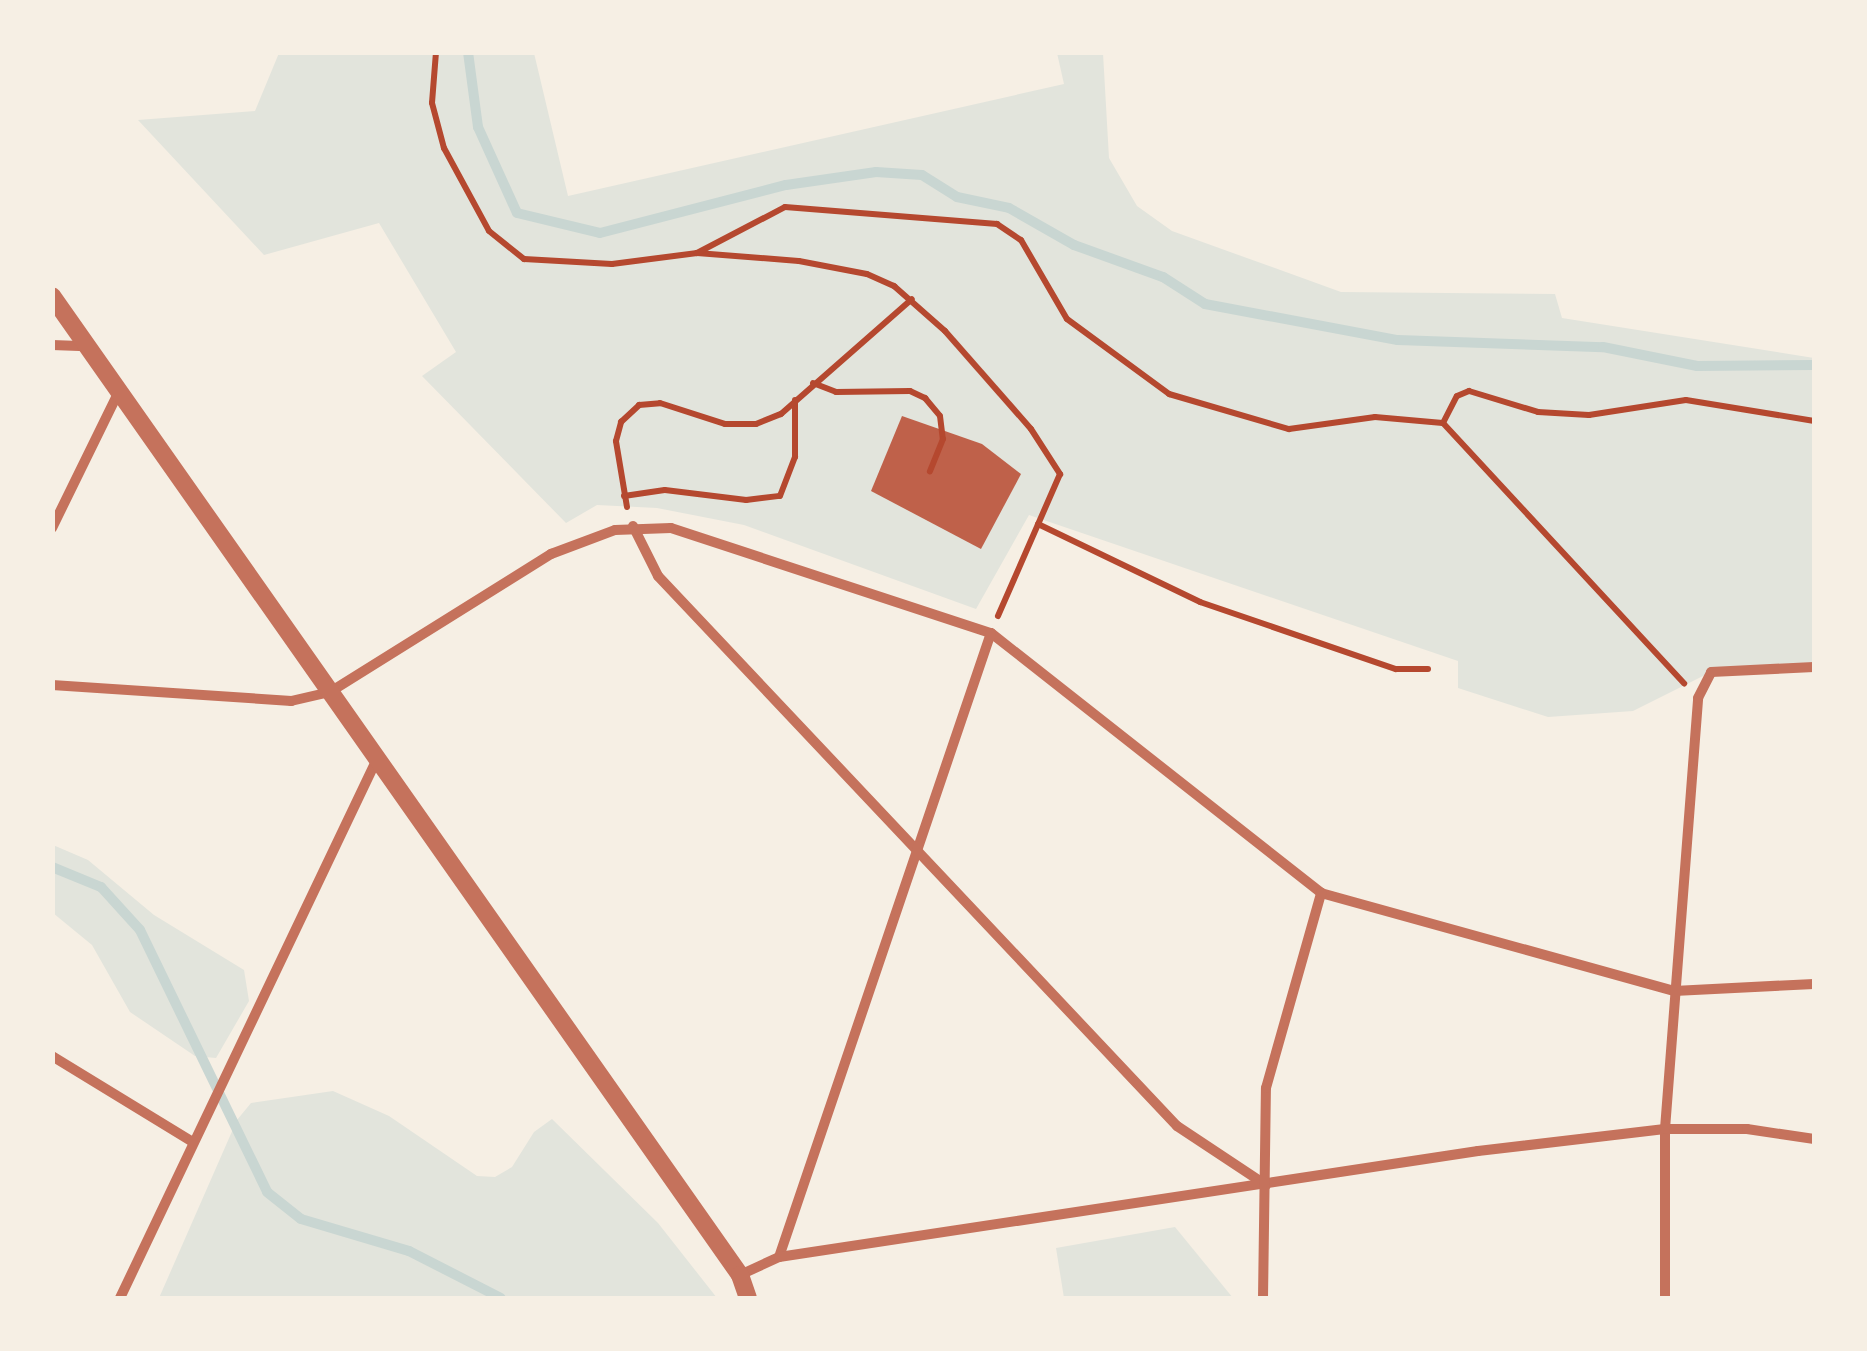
<!DOCTYPE html>
<style>
body{margin:0}
#map{position:relative;width:1867px;height:1351px;overflow:hidden;background:#f6efe4;font-family:Raleway,sans-serif}
div>[style]{position:absolute}
.green>*{inset:0;background:#e2e4dc}
.stream>*{height:10px;margin:-5px;padding:0 5px;transform-origin:5px;border-radius:5px;background:#c9d6d2}
.building>*{inset:0;background:#bf614a}
.path>*{height:6px;margin:-3px;padding:0 3px;transform-origin:3px;border-radius:3px;background:#b5482f}
.minor>*{height:10px;margin:-5px;padding:0 5px;transform-origin:5px;border-radius:5px;background:#c5725c}
.tertiary>*{height:18px;margin:-9px;padding:0 9px;transform-origin:9px;border-radius:9px;background:#c5725c}
span{translate:-50% -50%;white-space:nowrap;text-align:center;line-height:1.15;-webkit-text-stroke:8px #f6efe4;paint-order:stroke}
.frame{position:absolute;inset:0;border:55px solid #f6efe4;pointer-events:none}
</style>
<div id="map">
<div class="green">
<div style="clip-path:polygon(279px 53px,534px 53px,568px 196px,1064px 84px,1057px 53px,1103px 53px,1109px 158px,1137px 206px,1172px 231px,1341px 292px,1555px 294px,1562px 318px,1814px 358px,1814px 667px,1711px 672px,1633px 711px,1548px 717px,1458px 688px,1458px 661px,1029px 515px,976px 609px,744px 525px,657px 508px,597px 505px,566px 523px,422px 376px,456px 352px,379px 223px,264px 255px,138px 120px,255px 111px)"></div>
<div style="clip-path:polygon(53px 845px,88px 860px,154px 915px,244px 970px,249px 1001px,216px 1058px,195px 1056px,130px 1012px,92px 945px,53px 913px)"></div>
<div style="clip-path:polygon(333px 1091px,389px 1116px,477px 1176px,495px 1177px,512px 1167px,534px 1132px,552px 1119px,658px 1223px,717px 1298px,159px 1298px,237px 1120px,251px 1103px)"></div>
<div style="clip-path:polygon(1175px 1227px,1233px 1298px,1064px 1298px,1056px 1248px)"></div>
</div>
<div class="stream">
<div style="left:468px;top:52px;width:76px;rotate:82.4deg"></div>
<div style="left:478px;top:127px;width:94px;rotate:65.6deg"></div>
<div style="left:517px;top:213px;width:85px;rotate:13.5deg"></div>
<div style="left:600px;top:233px;width:192px;rotate:-14.5deg"></div>
<div style="left:786px;top:185px;width:91px;rotate:-8.2deg"></div>
<div style="left:876px;top:172px;width:46px;rotate:3.7deg"></div>
<div style="left:922px;top:175px;width:41px;rotate:32.2deg"></div>
<div style="left:957px;top:197px;width:53px;rotate:11.9deg"></div>
<div style="left:1009px;top:208px;width:75px;rotate:29.6deg"></div>
<div style="left:1074px;top:245px;width:95px;rotate:19.8deg"></div>
<div style="left:1163px;top:277px;width:50px;rotate:32.7deg"></div>
<div style="left:1205px;top:304px;width:196px;rotate:10.6deg"></div>
<div style="left:1398px;top:340px;width:205px;rotate:2deg"></div>
<div style="left:1603px;top:347px;width:96px;rotate:11.4deg"></div>
<div style="left:1697px;top:366px;width:117px;rotate:-0.5deg"></div>
<div style="left:52px;top:867px;width:53px;rotate:22.2deg"></div>
<div style="left:101px;top:887px;width:58px;rotate:47.8deg"></div>
<div style="left:140px;top:930px;width:291px;rotate:64.1deg"></div>
<div style="left:267px;top:1192px;width:43px;rotate:38.5deg"></div>
<div style="left:301px;top:1219px;width:113px;rotate:16.5deg"></div>
<div style="left:409px;top:1251px;width:103px;rotate:27.1deg"></div>
</div>
<div class="building">
<div style="clip-path:polygon(902px 416px,982px 444px,1021px 474px,981px 549px,871px 491px)"></div>
</div>
<div class="path">
<div style="left:436px;top:52px;width:51px;rotate:94.5deg"></div>
<div style="left:432px;top:103px;width:47px;rotate:75.1deg"></div>
<div style="left:444px;top:148px;width:94px;rotate:61.5deg"></div>
<div style="left:489px;top:231px;width:45px;rotate:38.7deg"></div>
<div style="left:524px;top:259px;width:88px;rotate:3.3deg"></div>
<div style="left:612px;top:264px;width:86px;rotate:-7.4deg"></div>
<div style="left:697px;top:253px;width:102px;rotate:4.5deg"></div>
<div style="left:799px;top:261px;width:69px;rotate:10.8deg"></div>
<div style="left:867px;top:274px;width:30px;rotate:24deg"></div>
<div style="left:894px;top:286px;width:68px;rotate:41.4deg"></div>
<div style="left:945px;top:331px;width:130px;rotate:48.7deg"></div>
<div style="left:1031px;top:429px;width:54px;rotate:57.2deg"></div>
<div style="left:1060px;top:474px;width:155px;rotate:113.6deg"></div>
<div style="left:697px;top:253px;width:99px;rotate:-27.6deg"></div>
<div style="left:785px;top:207px;width:213px;rotate:4.6deg"></div>
<div style="left:997px;top:224px;width:29px;rotate:34deg"></div>
<div style="left:1021px;top:240px;width:91px;rotate:59.8deg"></div>
<div style="left:1067px;top:319px;width:127px;rotate:36.3deg"></div>
<div style="left:1169px;top:394px;width:125px;rotate:16.3deg"></div>
<div style="left:1289px;top:429px;width:87px;rotate:-7.9deg"></div>
<div style="left:1375px;top:417px;width:68px;rotate:5deg"></div>
<div style="left:1443px;top:423px;width:355px;rotate:47.2deg"></div>
<div style="left:813px;top:383px;width:25px;rotate:21deg"></div>
<div style="left:836px;top:392px;width:74px;rotate:-0.8deg"></div>
<div style="left:910px;top:391px;width:17px;rotate:25deg"></div>
<div style="left:925px;top:398px;width:23px;rotate:50deg"></div>
<div style="left:940px;top:416px;width:23px;rotate:83deg"></div>
<div style="left:943px;top:439px;width:35px;rotate:112deg"></div>
<div style="left:1443px;top:423px;width:30px;rotate:-63deg"></div>
<div style="left:1457px;top:396px;width:13px;rotate:-23deg"></div>
<div style="left:1469px;top:391px;width:72px;rotate:16.9deg"></div>
<div style="left:1538px;top:412px;width:51px;rotate:3.4deg"></div>
<div style="left:1589px;top:415px;width:98px;rotate:-8.8deg"></div>
<div style="left:1686px;top:400px;width:130px;rotate:9.3deg"></div>
<div style="left:624px;top:496px;width:41px;rotate:-8.3deg"></div>
<div style="left:665px;top:490px;width:82px;rotate:7deg"></div>
<div style="left:746px;top:500px;width:34px;rotate:-7deg"></div>
<div style="left:780px;top:496px;width:42px;rotate:-69deg"></div>
<div style="left:795px;top:457px;width:57px;rotate:-90deg"></div>
<div style="left:627px;top:507px;width:67px;rotate:-99.5deg"></div>
<div style="left:616px;top:441px;width:20px;rotate:-75deg"></div>
<div style="left:621px;top:422px;width:25px;rotate:-43deg"></div>
<div style="left:639px;top:405px;width:21px;rotate:-5deg"></div>
<div style="left:660px;top:403px;width:68px;rotate:17.9deg"></div>
<div style="left:725px;top:424px;width:31px"></div>
<div style="left:756px;top:424px;width:27px;rotate:-22deg"></div>
<div style="left:781px;top:414px;width:174px;rotate:-41.3deg"></div>
<div style="left:1038px;top:524px;width:180px;rotate:25.7deg"></div>
<div style="left:1200px;top:602px;width:207px;rotate:18.9deg"></div>
<div style="left:1396px;top:669px;width:32px"></div>
</div>
<div class="minor">
<div style="left:52px;top:345px;width:34px;rotate:2deg"></div>
<div style="left:633px;top:526px;width:56px;rotate:63.4deg"></div>
<div style="left:658px;top:576px;width:756px;rotate:46.66deg"></div>
<div style="left:1177px;top:1126px;width:107px;rotate:33.5deg"></div>
<div style="left:52px;top:528px;width:153px;rotate:-63.9deg"></div>
<div style="left:52px;top:685px;width:240px;rotate:3.8deg"></div>
<div style="left:291px;top:701px;width:40px;rotate:-13deg"></div>
<div style="left:330px;top:692px;width:261px;rotate:-32deg"></div>
<div style="left:551px;top:554px;width:68px;rotate:-20.6deg"></div>
<div style="left:615px;top:530px;width:56px;rotate:-2deg"></div>
<div style="left:671px;top:528px;width:337px;rotate:18.2deg"></div>
<div style="left:991px;top:633px;width:420px;rotate:38.2deg"></div>
<div style="left:1321px;top:893px;width:366px;rotate:15.5deg"></div>
<div style="left:1674px;top:991px;width:140px;rotate:-2.9deg"></div>
<div style="left:52px;top:1056px;width:163px;rotate:31.4deg"></div>
<div style="left:779px;top:1257px;width:659px;rotate:-71.24deg"></div>
<div style="left:740px;top:1275px;width:43px;rotate:-24.8deg"></div>
<div style="left:779px;top:1257px;width:707px;rotate:-8.62deg"></div>
<div style="left:1478px;top:1151px;width:188px;rotate:-6.7deg"></div>
<div style="left:1665px;top:1129px;width:82px"></div>
<div style="left:1747px;top:1129px;width:68px;rotate:8.5deg"></div>
<div style="left:120px;top:1298px;width:597px;rotate:-64.51deg"></div>
<div style="left:1263px;top:1298px;width:210px;rotate:-89.2deg"></div>
<div style="left:1266px;top:1088px;width:203px;rotate:-74.2deg"></div>
<div style="left:1665px;top:1298px;width:169px;rotate:-90deg"></div>
<div style="left:1665px;top:1129px;width:432px;rotate:-85.6deg"></div>
<div style="left:1698px;top:698px;width:29px;rotate:-63deg"></div>
<div style="left:1711px;top:672px;width:103px;rotate:-2.8deg"></div>
</div>
<div class="tertiary">
<div style="left:52px;top:296px;width:1197px;rotate:54.9deg"></div>
<div style="left:740px;top:1275px;width:24px;rotate:71deg"></div>
</div>
<div class="frame"></div>
</div>
